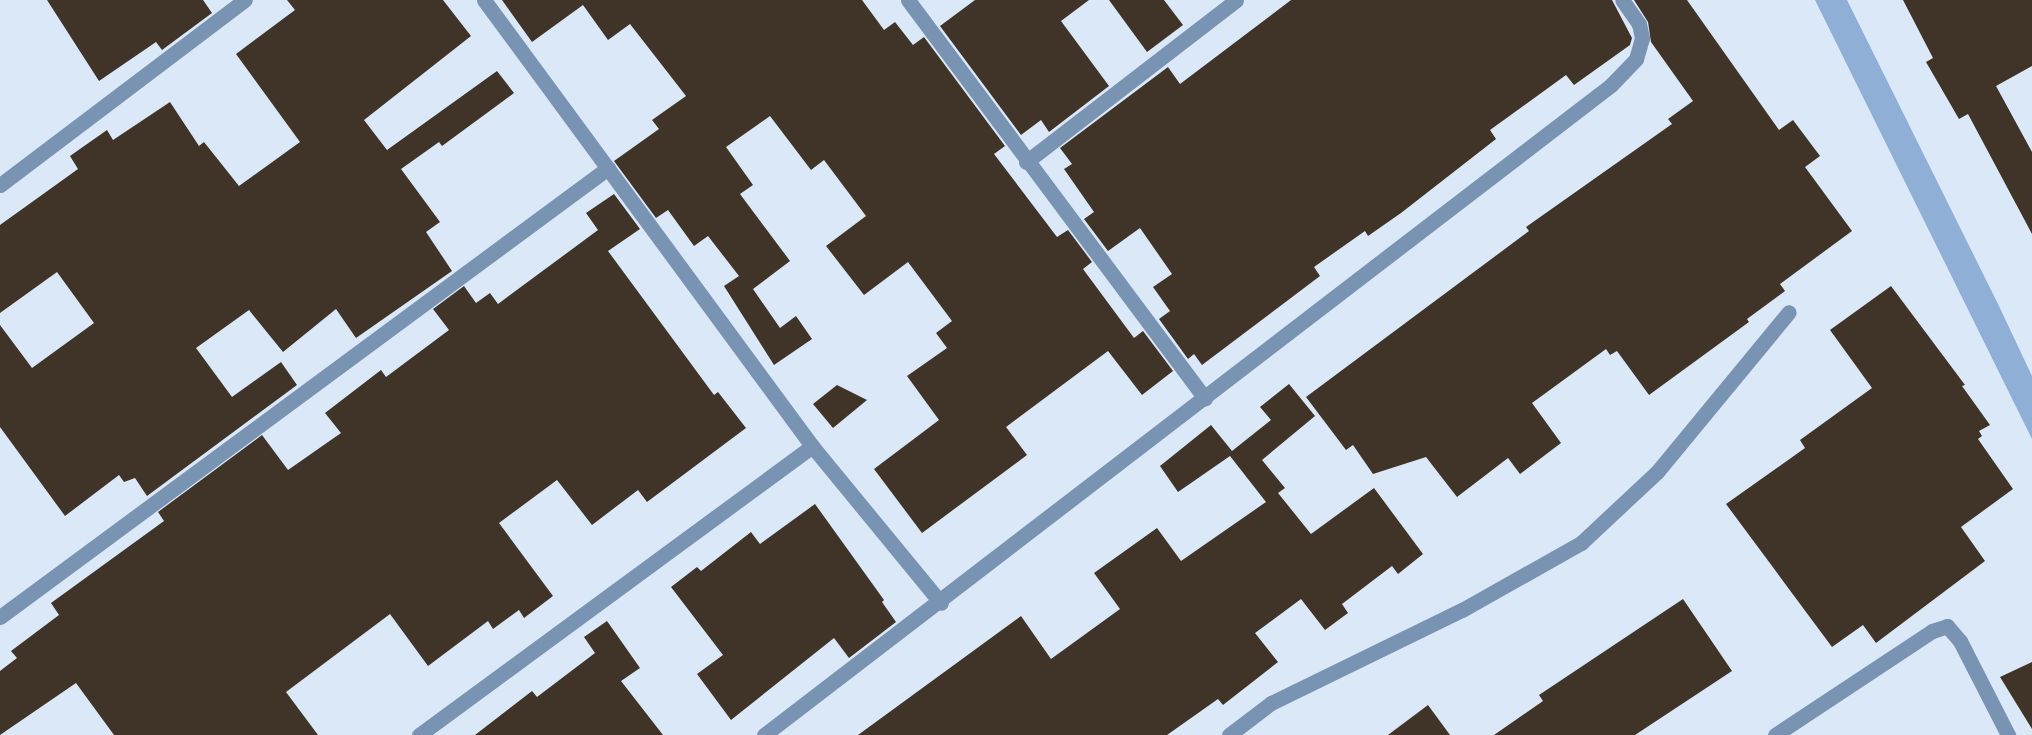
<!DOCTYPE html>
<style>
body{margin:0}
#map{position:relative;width:2032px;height:735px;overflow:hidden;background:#dbe8f8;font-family:"IBM Plex Sans",sans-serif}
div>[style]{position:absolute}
.water>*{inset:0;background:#90afd6}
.building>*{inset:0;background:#403428}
.minor>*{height:15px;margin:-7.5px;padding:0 7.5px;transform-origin:7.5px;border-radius:7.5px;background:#7993b3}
span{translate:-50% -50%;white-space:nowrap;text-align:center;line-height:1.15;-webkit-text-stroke:6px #fff;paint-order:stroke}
</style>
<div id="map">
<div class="water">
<div style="clip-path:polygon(1815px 0,1847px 0,1998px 304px,2032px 376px,2032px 439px)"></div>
</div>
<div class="building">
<div style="clip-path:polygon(47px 0,203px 0,212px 13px,162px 50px,156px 42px,99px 81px)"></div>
<div style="clip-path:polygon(287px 0,443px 0,471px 36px,364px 120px,387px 150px,497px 71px,514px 93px,442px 146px,439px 142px,401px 169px,440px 222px,426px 232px,452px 271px,356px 338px,336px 309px,283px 352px,249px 310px,196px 348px,232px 397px,281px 362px,297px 385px,147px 496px,135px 478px,124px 482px,119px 475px,65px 516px,0 427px,0 325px,32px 368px,94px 323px,57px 272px,0 313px,0 225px,78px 169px,70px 156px,107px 130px,113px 140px,170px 102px,199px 146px,204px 142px,239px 186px,300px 142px,236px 54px,295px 10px)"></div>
<div style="clip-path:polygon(502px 0,862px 0,884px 30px,895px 22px,913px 45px,924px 37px,1005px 146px,994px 154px,1057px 237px,1068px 230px,1092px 262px,1083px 269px,1134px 338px,1143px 331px,1173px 371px,1142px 395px,1108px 351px,1006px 427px,1027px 455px,922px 533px,874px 469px,939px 420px,907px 376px,947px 348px,936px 333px,952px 321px,908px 262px,864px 295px,826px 246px,866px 216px,824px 160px,811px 170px,770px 116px,726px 147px,753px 185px,740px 194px,790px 261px,753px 289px,780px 328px,796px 316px,812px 339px,774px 365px,724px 286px,739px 276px,708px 236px,694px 246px,668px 210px,656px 218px,614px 161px,659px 129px,652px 120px,686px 96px,630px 24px,608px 40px,583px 5px,532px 42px)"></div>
<div style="clip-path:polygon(975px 0,1089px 0,1061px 21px,1109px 86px,1049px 132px,1041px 120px,1021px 135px,940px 26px)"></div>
<div style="clip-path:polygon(1109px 0,1164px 0,1183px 25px,1147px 52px)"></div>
<div style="clip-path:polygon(1291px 0,1612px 0,1632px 38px,1630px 45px,1574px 85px,1566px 75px,1490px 130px,1496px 139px,1401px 213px,1368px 236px,1365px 231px,1314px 267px,1320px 276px,1202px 365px,1194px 354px,1188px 359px,1159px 319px,1170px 311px,1153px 287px,1172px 274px,1140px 228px,1108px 251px,1084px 219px,1094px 212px,1064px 169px,1072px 164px,1060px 148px,1168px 67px,1180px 84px)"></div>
<div style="clip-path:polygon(1634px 0,1687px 0,1779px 130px,1793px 120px,1820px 156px,1805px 167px,1852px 231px,1780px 284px,1785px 291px,1747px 319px,1749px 322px,1649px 395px,1617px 351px,1610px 355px,1606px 349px,1532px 403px,1561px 443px,1520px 474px,1508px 458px,1457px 497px,1426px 457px,1373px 474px,1353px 445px,1346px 450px,1306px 397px,1529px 231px,1526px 227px,1672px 124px,1668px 119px,1693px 101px,1651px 42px,1648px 22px)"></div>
<div style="clip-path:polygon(1903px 0,2032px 0,2032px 66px,1996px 86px,2032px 152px,2032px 234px,1968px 114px,1959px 119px,1926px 62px,1933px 58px)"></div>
<div style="clip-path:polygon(614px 194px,640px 229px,608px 251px,714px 395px,718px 392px,746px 428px,647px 502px,638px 490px,592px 525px,557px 480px,499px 523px,553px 596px,524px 618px,519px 610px,493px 629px,488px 621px,428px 666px,390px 614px,286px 692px,318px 735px,114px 735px,76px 683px,0 735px,0 671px,17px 658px,11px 651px,59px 615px,51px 603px,164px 521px,158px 512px,262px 435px,288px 470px,341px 433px,325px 413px,381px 370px,386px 377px,449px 330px,433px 309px,464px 286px,476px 303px,490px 293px,498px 304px,598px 230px,586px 213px)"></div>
<div style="clip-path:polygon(1891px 286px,1965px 385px,1962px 386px,1990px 425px,1979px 431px,1982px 436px,1978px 439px,2013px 489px,1961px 527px,1985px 561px,1876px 643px,1863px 625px,1832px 647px,1726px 504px,1805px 448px,1800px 440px,1872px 388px,1830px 330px)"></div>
<div style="clip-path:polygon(1289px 384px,1315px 416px,1262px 460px,1285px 488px,1278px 493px,1311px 534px,1374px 488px,1423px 554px,1398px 574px,1392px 566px,1342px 604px,1348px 613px,1325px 630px,1301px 599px,1255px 633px,1278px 662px,1223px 705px,1218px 699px,1167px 735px,858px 735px,1021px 616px,1051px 659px,1120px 609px,1094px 573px,1157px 528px,1181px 561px,1266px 502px,1230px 456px,1178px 492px,1160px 466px,1211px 425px,1232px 451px,1271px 420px,1260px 407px)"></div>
<div style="clip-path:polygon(837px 385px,867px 400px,833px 428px,813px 404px)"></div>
<div style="clip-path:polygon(815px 504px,884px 600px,882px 602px,896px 622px,849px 658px,834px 638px,731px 720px,697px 674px,723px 655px,671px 587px,697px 567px,701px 571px,751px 532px,760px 544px)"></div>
<div style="clip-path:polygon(1683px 599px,1732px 671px,1635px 735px,1494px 735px,1543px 701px,1539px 695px)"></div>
<div style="clip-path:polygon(607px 621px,640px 668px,621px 681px,663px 735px,475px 735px,532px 691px,537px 697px,595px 653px,584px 637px)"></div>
<div style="clip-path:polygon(2032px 662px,2032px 729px,2000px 677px)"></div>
<div style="clip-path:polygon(1428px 705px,1450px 735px,1388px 735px)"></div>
</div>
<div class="minor">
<div style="left:484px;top:0;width:554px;rotate:53.67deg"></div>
<div style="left:812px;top:446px;width:203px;rotate:50.6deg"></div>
<div style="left:908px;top:0;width:497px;rotate:53.3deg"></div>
<div style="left:1026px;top:162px;width:265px;rotate:-37.6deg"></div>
<div style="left:0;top:185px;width:307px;rotate:-37.1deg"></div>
<div style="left:0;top:617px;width:756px;rotate:-36.45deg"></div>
<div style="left:419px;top:735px;width:488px;rotate:-36.3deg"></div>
<div style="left:764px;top:735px;width:1068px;rotate:-37.5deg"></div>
<div style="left:1611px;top:85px;width:36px;rotate:-46deg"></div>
<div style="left:1636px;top:59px;width:22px;rotate:-74deg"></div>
<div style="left:1642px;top:38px;width:14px;rotate:-102deg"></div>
<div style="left:1639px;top:24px;width:29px;rotate:-125deg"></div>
<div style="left:1229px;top:735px;width:53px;rotate:-37.3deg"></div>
<div style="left:1271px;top:703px;width:212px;rotate:-26deg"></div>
<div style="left:1462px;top:610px;width:137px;rotate:-29.4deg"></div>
<div style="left:1581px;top:543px;width:104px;rotate:-43.1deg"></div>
<div style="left:1657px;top:472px;width:207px;rotate:-50.5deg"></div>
<div style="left:1775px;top:735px;width:188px;rotate:-33.5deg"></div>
<div style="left:1932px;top:631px;width:16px;rotate:-18deg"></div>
<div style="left:1947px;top:626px;width:20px;rotate:49deg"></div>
<div style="left:1960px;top:641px;width:106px;rotate:62.9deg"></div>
</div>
</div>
